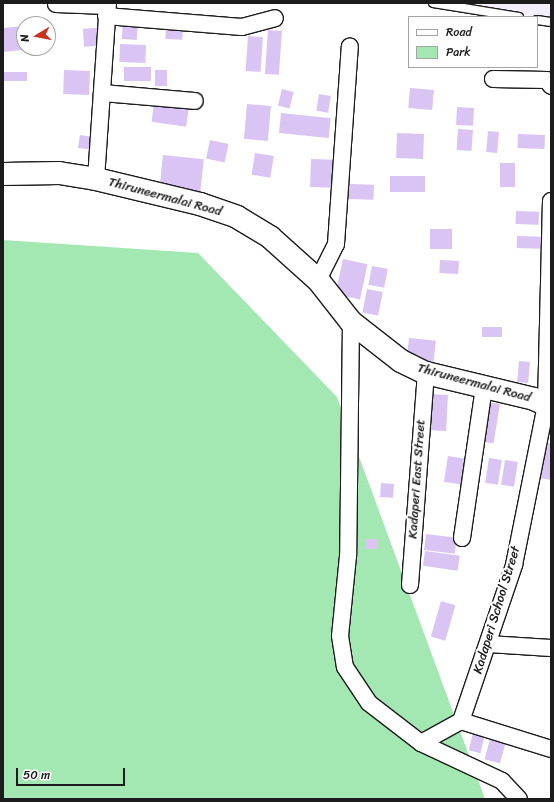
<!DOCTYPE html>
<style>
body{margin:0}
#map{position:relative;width:554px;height:802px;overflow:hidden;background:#fff;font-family:Sriracha,sans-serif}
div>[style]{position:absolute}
.built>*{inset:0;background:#f4edfc}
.green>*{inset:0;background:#a3e7b2}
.building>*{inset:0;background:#dac4f4;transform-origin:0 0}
.roads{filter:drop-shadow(1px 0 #1c1c1c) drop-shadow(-1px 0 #1c1c1c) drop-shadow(0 1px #1c1c1c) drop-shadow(0 -1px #1c1c1c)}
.lane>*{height:8px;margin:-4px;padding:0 4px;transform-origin:4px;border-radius:4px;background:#fff}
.street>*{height:16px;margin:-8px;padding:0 8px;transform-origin:8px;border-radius:8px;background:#fff}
.secondary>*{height:22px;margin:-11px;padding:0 11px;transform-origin:11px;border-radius:11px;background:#fff}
span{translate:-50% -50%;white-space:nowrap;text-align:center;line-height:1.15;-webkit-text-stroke:4px #fff;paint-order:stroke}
.street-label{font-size:13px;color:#1c1c1c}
.frame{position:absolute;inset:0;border:4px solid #1c1c1c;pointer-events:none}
.legend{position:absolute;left:408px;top:16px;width:130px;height:52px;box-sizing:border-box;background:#fff;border:1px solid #a4a4a4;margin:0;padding:5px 7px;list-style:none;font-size:12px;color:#1c1c1c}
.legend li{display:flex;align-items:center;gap:8px;height:20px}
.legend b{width:20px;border:1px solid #a4a4a4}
.north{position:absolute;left:16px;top:16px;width:40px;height:40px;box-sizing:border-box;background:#fff;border:1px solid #a4a4a4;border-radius:50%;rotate:260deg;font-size:11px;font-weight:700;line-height:16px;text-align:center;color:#1c1c1c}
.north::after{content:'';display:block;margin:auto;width:14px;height:18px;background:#c8321e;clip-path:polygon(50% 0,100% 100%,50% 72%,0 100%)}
.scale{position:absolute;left:16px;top:768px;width:109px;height:18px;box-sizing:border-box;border:2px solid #1c1c1c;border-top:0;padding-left:5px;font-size:12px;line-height:14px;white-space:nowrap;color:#1c1c1c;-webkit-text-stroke:3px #fff;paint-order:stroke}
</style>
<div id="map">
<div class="built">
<div style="clip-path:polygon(446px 3px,551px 3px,551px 19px)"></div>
</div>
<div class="green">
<div style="clip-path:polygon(3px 240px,198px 253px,337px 397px,485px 799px,3px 799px)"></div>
</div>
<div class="building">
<div style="left:123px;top:21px;width:15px;height:18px;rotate:4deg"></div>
<div style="clip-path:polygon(24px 26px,24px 48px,32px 49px,3px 52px,3px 28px)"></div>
<div style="left:166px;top:27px;width:17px;height:12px;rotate:3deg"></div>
<div style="left:97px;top:28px;width:18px;height:14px;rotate:87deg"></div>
<div style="left:268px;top:30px;width:14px;height:44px;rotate:4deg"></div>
<div style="left:248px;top:36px;width:15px;height:35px;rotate:4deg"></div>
<div style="left:120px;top:44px;width:26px;height:18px;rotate:2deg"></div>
<div style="left:124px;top:67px;width:27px;height:14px"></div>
<div style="left:64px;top:70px;width:26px;height:24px;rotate:2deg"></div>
<div style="left:155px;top:70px;width:12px;height:16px"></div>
<div style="left:27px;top:72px;width:9px;height:24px;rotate:90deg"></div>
<div style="left:410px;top:88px;width:24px;height:20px;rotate:5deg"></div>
<div style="left:282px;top:89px;width:12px;height:17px;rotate:14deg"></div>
<div style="left:319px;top:94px;width:12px;height:17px;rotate:9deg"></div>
<div style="left:154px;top:104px;width:35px;height:18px;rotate:8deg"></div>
<div style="left:247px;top:104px;width:24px;height:35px;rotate:5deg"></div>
<div style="left:457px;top:107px;width:17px;height:18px;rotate:3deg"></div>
<div style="left:281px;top:113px;width:50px;height:20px;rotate:6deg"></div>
<div style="left:458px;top:129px;width:15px;height:21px;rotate:4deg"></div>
<div style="left:488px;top:131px;width:11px;height:21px;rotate:5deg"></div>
<div style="left:397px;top:133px;width:27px;height:25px;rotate:2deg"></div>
<div style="left:518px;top:134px;width:27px;height:14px;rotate:2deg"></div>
<div style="left:80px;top:135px;width:13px;height:13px;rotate:9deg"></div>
<div style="left:210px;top:140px;width:19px;height:19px;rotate:12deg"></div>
<div style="left:255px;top:153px;width:19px;height:22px;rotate:9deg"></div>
<div style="left:163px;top:155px;width:41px;height:35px;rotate:6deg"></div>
<div style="left:311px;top:159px;width:24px;height:28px;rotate:2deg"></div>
<div style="left:500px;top:163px;width:15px;height:24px"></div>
<div style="left:390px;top:176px;width:35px;height:16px"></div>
<div style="left:349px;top:184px;width:25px;height:15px;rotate:2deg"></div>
<div style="left:516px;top:211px;width:23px;height:13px;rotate:2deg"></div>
<div style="left:430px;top:229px;width:22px;height:20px"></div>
<div style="left:517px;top:236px;width:25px;height:12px;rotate:2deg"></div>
<div style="left:343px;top:259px;width:25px;height:36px;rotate:12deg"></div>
<div style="left:440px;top:260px;width:19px;height:13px;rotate:3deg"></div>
<div style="left:372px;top:266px;width:16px;height:19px;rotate:11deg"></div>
<div style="left:367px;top:289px;width:16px;height:24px;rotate:11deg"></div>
<div style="left:482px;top:327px;width:20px;height:10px"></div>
<div style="left:409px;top:338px;width:27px;height:21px;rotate:6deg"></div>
<div style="left:519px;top:361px;width:11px;height:21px;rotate:5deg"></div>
<div style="left:429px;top:394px;width:19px;height:36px;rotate:3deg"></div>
<div style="left:487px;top:402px;width:13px;height:40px;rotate:9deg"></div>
<div style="clip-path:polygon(548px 443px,551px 444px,551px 480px,539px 478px)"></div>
<div style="left:448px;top:456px;width:19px;height:26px;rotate:9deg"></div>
<div style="left:489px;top:458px;width:13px;height:25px;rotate:9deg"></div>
<div style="left:505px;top:460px;width:13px;height:25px;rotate:9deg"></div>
<div style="left:381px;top:483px;width:13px;height:14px;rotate:4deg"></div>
<div style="left:426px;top:534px;width:31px;height:16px;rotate:7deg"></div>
<div style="left:365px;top:539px;width:12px;height:10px"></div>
<div style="left:425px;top:551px;width:35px;height:15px;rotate:8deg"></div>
<div style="left:441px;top:601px;width:15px;height:37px;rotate:16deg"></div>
<div style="left:474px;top:729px;width:12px;height:22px;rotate:14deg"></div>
<div style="left:491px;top:735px;width:16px;height:25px;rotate:15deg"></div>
</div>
<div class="roads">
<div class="lane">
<div style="left:433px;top:3px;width:87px;rotate:9.2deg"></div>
<div style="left:537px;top:20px;width:14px;rotate:8deg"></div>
</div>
<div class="street">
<div style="left:56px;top:4px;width:51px;rotate:2.2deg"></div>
<div style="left:106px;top:16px;width:136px;rotate:4.6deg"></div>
<div style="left:242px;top:27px;width:34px;rotate:-15deg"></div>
<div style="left:493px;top:79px;width:54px;rotate:1.1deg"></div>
<div style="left:547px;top:80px;width:7px;rotate:56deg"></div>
<div style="left:102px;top:93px;width:93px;rotate:4.9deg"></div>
<div style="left:96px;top:179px;width:176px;rotate:-86.1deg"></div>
<div style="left:318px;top:280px;width:40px;rotate:-63.4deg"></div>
<div style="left:336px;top:244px;width:198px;rotate:-86deg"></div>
<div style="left:351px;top:322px;width:234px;rotate:90.7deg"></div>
<div style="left:348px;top:556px;width:80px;rotate:95.7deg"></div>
<div style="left:340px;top:636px;width:31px;rotate:81deg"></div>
<div style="left:345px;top:667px;width:43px;rotate:56.3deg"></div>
<div style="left:369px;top:703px;width:66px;rotate:37.6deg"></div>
<div style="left:421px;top:743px;width:89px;rotate:25.1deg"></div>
<div style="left:502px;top:781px;width:25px;rotate:47deg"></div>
<div style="left:462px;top:538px;width:152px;rotate:-81.7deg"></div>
<div style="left:410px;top:585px;width:213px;rotate:-85.7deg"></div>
<div style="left:488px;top:644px;width:63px;rotate:3.6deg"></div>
<div style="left:461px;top:721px;width:94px;rotate:17.3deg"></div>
<div style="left:421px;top:743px;width:46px;rotate:-28.8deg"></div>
<div style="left:461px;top:721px;width:165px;rotate:-71.2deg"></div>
<div style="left:514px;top:565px;width:163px;rotate:-78.7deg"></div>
<div style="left:546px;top:405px;width:204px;rotate:-88.6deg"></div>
</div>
<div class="secondary">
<div style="left:3px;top:174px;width:56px;rotate:-1deg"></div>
<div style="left:59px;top:173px;width:37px;rotate:9deg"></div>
<div style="left:96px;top:179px;width:107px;rotate:13.5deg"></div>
<div style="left:200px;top:204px;width:39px;rotate:19deg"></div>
<div style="left:237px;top:217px;width:39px;rotate:31deg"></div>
<div style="left:270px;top:237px;width:64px;rotate:41.9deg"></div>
<div style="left:318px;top:280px;width:53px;rotate:51.8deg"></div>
<div style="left:351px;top:322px;width:63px;rotate:38deg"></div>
<div style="left:401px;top:361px;width:28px;rotate:26deg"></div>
<div style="left:426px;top:373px;width:111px;rotate:13.5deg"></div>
<div style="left:534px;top:399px;width:19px;rotate:25deg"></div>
</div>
</div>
<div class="street-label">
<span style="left:165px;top:197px;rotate:15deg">Thiruneermalai Road</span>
<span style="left:474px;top:383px;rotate:15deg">Thiruneermalai Road</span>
<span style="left:417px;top:479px;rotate:-86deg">Kadaperi East Street</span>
<span style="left:497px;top:610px;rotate:-73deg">Kadaperi School Street</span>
</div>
<div class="frame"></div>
<ul class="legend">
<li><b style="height:5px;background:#fff"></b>Road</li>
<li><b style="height:11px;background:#a3e7b2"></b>Park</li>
</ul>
<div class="north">N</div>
<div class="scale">50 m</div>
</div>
